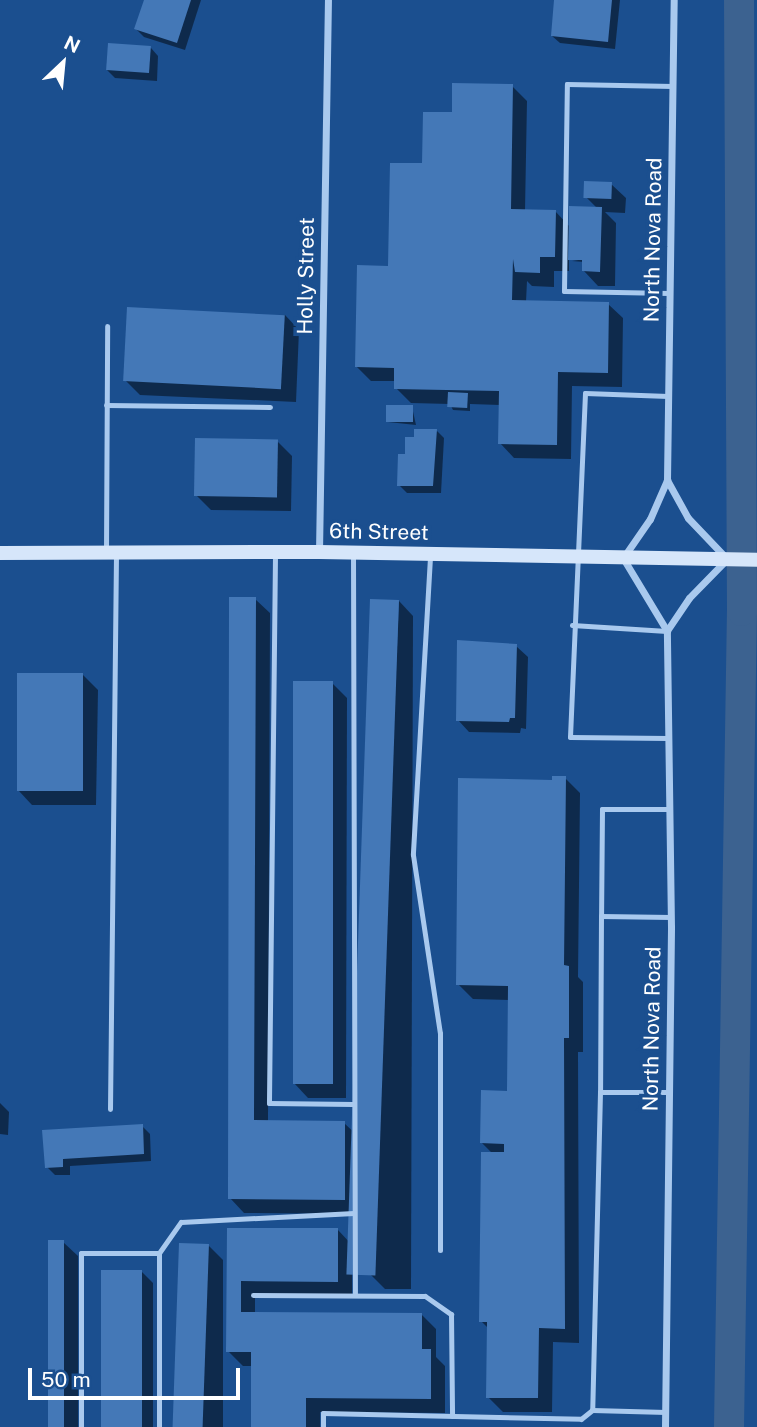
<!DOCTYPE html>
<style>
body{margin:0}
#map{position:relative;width:757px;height:1427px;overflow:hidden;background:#1b4f8f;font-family:"Public Sans",sans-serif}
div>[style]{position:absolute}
.shadow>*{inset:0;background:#0007}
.canal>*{height:30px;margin:-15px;padding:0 15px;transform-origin:15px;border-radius:15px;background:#3c6290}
.building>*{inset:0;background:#4478b7;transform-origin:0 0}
.lane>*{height:5px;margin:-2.5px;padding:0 2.5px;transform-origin:2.5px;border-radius:2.5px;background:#a9c9ee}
.street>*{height:7px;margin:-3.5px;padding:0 3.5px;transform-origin:3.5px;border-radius:3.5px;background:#a9c9ee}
.secondary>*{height:14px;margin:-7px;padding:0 7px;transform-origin:7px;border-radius:7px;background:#d6e6fa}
span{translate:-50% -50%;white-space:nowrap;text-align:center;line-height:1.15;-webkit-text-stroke:7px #1b4f8f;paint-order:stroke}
.street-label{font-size:21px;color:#fff}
.north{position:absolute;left:28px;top:28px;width:70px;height:70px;-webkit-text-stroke:5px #1b4f8f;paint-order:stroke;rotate:26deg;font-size:19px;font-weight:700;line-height:28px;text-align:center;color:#fff}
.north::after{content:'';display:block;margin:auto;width:24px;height:32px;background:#fff;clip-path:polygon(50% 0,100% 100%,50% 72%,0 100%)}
.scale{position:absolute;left:28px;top:1368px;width:212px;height:32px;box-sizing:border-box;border:4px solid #fff;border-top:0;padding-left:9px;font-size:21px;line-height:24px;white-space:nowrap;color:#fff;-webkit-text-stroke:5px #1b4f8f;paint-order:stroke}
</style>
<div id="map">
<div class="shadow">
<div style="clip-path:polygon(146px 0,201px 0,185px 50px,144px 37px,136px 29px)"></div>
<div style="clip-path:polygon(555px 0,620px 0,615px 49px,560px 43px,552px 36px)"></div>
<div style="clip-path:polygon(151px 48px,158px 56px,157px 81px,115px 78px,107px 70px)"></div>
<div style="clip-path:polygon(512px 86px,527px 101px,525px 211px,555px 211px,570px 227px,597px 208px,586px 197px,611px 184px,626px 198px,625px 213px,605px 212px,616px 223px,615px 286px,598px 286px,584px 271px,584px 262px,572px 261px,591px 258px,569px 259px,569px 271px,554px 271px,554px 287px,532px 286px,527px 281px,526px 302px,608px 304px,623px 318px,622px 387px,572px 386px,571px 459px,514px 458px,500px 443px,500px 405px,470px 404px,470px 411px,453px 410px,450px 404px,411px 403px,396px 388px,396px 381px,371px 381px,356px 366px,424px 165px,454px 114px)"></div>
<div style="clip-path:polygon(285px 315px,299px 330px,296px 402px,140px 395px,125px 380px)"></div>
<div style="clip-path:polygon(412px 407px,416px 425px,388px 422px)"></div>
<div style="clip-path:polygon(437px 431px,444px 438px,441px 493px,407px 493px,399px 485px,407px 456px)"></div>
<div style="clip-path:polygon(277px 441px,292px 456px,291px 511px,211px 510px,196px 495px)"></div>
<div style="clip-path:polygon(255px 599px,270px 613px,268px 1122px,344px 1123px,359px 1137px,359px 1214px,244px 1213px,230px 1198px)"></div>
<div style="clip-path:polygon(399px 601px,413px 616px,411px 1289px,385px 1289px,370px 1274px)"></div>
<div style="clip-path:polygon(516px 646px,528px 657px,526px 729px,521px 728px,520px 733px,469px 732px,458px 720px)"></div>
<div style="clip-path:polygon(83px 675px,98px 690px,96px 805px,32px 805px,18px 790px)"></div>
<div style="clip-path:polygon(332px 683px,347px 698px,346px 1098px,308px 1098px,294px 1083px)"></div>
<div style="clip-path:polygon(565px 778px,580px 793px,578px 977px,583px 982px,583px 1052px,578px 1052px,579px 1343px,553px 1342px,552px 1412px,503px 1412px,488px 1397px,489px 1329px,481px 1321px,493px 1154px,482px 1143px,509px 1092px,509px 1000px,473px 999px,458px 984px,554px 782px)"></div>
<div style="clip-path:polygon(0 1103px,9px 1112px,8px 1135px,0 1134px)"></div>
<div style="clip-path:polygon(142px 1126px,150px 1134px,151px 1161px,70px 1166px,70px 1175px,55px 1175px,47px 1167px,44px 1132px)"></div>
<div style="clip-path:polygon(229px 1230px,338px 1230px,352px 1245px,352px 1296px,255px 1295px,255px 1314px,421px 1314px,436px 1329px,436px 1357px,445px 1366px,445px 1413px,320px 1412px,320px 1427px,253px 1427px,253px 1366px,243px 1366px,228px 1351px)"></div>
<div style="clip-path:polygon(63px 1242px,78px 1256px,78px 1427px,50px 1427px)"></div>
<div style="clip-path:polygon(208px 1245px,223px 1260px,223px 1427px,181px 1427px)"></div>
<div style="clip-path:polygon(142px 1272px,153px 1283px,153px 1427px,103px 1427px)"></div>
</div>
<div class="canal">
<div style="left:729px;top:1427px;width:816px;rotate:-89.09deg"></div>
<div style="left:742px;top:611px;width:611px;rotate:-90.28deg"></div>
</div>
<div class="building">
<div style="clip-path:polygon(144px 0,191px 0,177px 43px,134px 29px)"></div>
<div style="clip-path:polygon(554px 0,612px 0,608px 42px,551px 36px)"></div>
<div style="left:108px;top:43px;width:43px;height:27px;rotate:4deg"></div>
<div style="clip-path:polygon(452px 83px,513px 84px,511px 209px,556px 210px,555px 257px,540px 257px,540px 273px,515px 272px,513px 259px,512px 300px,609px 302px,608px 373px,558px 372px,557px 445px,498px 444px,499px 391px,394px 389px,394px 368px,355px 367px,357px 265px,388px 266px,390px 163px,422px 163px,423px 112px,452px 112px)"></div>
<div style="left:584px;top:181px;width:28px;height:17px;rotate:2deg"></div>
<div style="clip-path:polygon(569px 206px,602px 207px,600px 272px,582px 271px,582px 260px,568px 260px)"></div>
<div style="left:127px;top:307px;width:158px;height:74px;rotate:3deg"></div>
<div style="left:448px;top:392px;width:20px;height:15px;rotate:3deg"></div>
<div style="left:413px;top:405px;width:17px;height:27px;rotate:90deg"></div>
<div style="clip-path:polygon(414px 429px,437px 429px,433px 486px,397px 486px,398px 454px,405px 454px,405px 437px,414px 437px)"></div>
<div style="left:195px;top:438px;width:83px;height:58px;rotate:1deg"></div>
<div style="clip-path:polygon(229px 597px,256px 597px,254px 1120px,345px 1121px,345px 1200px,228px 1199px)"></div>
<div style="left:370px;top:599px;width:29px;height:676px;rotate:2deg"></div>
<div style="clip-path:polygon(457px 640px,517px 644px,515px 718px,510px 718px,509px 722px,456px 721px)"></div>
<div style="left:17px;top:673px;width:66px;height:118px"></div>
<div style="left:293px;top:681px;width:40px;height:403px"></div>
<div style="clip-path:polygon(552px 776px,566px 776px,564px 965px,569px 966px,569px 1038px,564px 1038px,565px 1329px,539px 1328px,538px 1398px,486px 1398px,487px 1322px,479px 1322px,481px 1152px,504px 1152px,504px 1144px,480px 1143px,481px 1090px,507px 1091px,508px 986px,456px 985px,458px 778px,552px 780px)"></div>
<div style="clip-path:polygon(143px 1124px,144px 1154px,63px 1159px,63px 1167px,45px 1168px,42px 1130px)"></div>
<div style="clip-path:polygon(227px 1228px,338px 1228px,338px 1282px,241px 1281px,241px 1312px,422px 1313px,422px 1349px,431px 1349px,431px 1399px,306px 1398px,306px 1427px,251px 1427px,251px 1352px,226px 1352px)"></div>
<div style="left:48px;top:1240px;width:16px;height:187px"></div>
<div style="left:179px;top:1243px;width:30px;height:184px;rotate:2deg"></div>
<div style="left:101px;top:1270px;width:41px;height:157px"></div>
</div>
<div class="lane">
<div style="left:669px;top:293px;width:105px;rotate:-178.9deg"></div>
<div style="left:564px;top:291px;width:207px;rotate:-89.2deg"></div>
<div style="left:567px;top:84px;width:106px;rotate:1.1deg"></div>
<div style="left:668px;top:396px;width:83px;rotate:-177.9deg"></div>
<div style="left:585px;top:393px;width:344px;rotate:92.5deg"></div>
<div style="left:570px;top:737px;width:98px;rotate:0.6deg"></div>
<div style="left:106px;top:405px;width:164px;rotate:0.7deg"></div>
<div style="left:106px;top:552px;width:226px;rotate:-89.7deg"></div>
<div style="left:353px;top:553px;width:742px;rotate:89.85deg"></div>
<div style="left:275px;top:555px;width:548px;rotate:90.63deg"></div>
<div style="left:269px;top:1103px;width:84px;rotate:0.7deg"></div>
<div style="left:430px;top:557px;width:298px;rotate:93.3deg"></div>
<div style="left:413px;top:855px;width:180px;rotate:81.4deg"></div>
<div style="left:440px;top:1033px;width:217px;rotate:90deg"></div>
<div style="left:572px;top:625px;width:95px;rotate:3.6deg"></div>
<div style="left:669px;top:809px;width:67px;rotate:180deg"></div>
<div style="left:602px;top:809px;width:107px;rotate:90.5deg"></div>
<div style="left:601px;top:916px;width:70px;rotate:0.8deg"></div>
<div style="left:601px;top:916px;width:176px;rotate:90.3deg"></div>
<div style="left:600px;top:1092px;width:68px"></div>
<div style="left:600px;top:1092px;width:318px;rotate:91.4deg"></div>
<div style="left:592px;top:1410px;width:74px;rotate:1.5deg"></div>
<div style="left:110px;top:1109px;width:554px;rotate:-89.38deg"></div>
<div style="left:253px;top:1295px;width:172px;rotate:0.3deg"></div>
<div style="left:425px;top:1296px;width:32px;rotate:35deg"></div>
<div style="left:451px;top:1314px;width:102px;rotate:89.4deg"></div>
<div style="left:81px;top:1427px;width:174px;rotate:-90deg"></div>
<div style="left:81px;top:1253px;width:78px"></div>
<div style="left:159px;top:1427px;width:174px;rotate:-90deg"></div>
<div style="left:159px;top:1253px;width:38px;rotate:-55deg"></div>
<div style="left:181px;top:1222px;width:173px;rotate:-3deg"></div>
<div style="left:323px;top:1427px;width:14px;rotate:-90deg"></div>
<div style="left:323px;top:1413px;width:258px;rotate:1.3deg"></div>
<div style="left:581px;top:1419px;width:14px;rotate:-39deg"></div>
</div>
<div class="street">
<div style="left:667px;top:480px;width:43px;rotate:61.1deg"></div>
<div style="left:688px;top:518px;width:57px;rotate:46.4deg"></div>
<div style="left:727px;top:559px;width:54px;rotate:134.3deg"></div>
<div style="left:689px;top:598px;width:40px;rotate:124deg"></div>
<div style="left:319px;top:552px;width:552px;rotate:-89.07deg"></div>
<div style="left:665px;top:1427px;width:500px;rotate:-89.31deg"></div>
<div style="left:671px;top:927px;width:296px;rotate:-90.8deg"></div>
<div style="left:667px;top:631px;width:85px;rotate:-121.1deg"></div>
<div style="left:623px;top:558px;width:47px;rotate:-55.3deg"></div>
<div style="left:650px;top:519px;width:43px;rotate:-66.4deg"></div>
<div style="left:667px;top:480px;width:480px;rotate:-89.2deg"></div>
</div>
<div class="secondary">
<div style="left:0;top:553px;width:319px;rotate:-0.2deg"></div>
<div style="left:319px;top:552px;width:438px;rotate:1deg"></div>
</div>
<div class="street-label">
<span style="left:653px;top:240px;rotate:-89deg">North Nova Road</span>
<span style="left:306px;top:276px;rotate:-89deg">Holly Street</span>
<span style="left:379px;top:532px;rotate:1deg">6th Street</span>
<span style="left:652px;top:1029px;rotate:-89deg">North Nova Road</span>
</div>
<div class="north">N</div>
<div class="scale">50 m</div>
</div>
